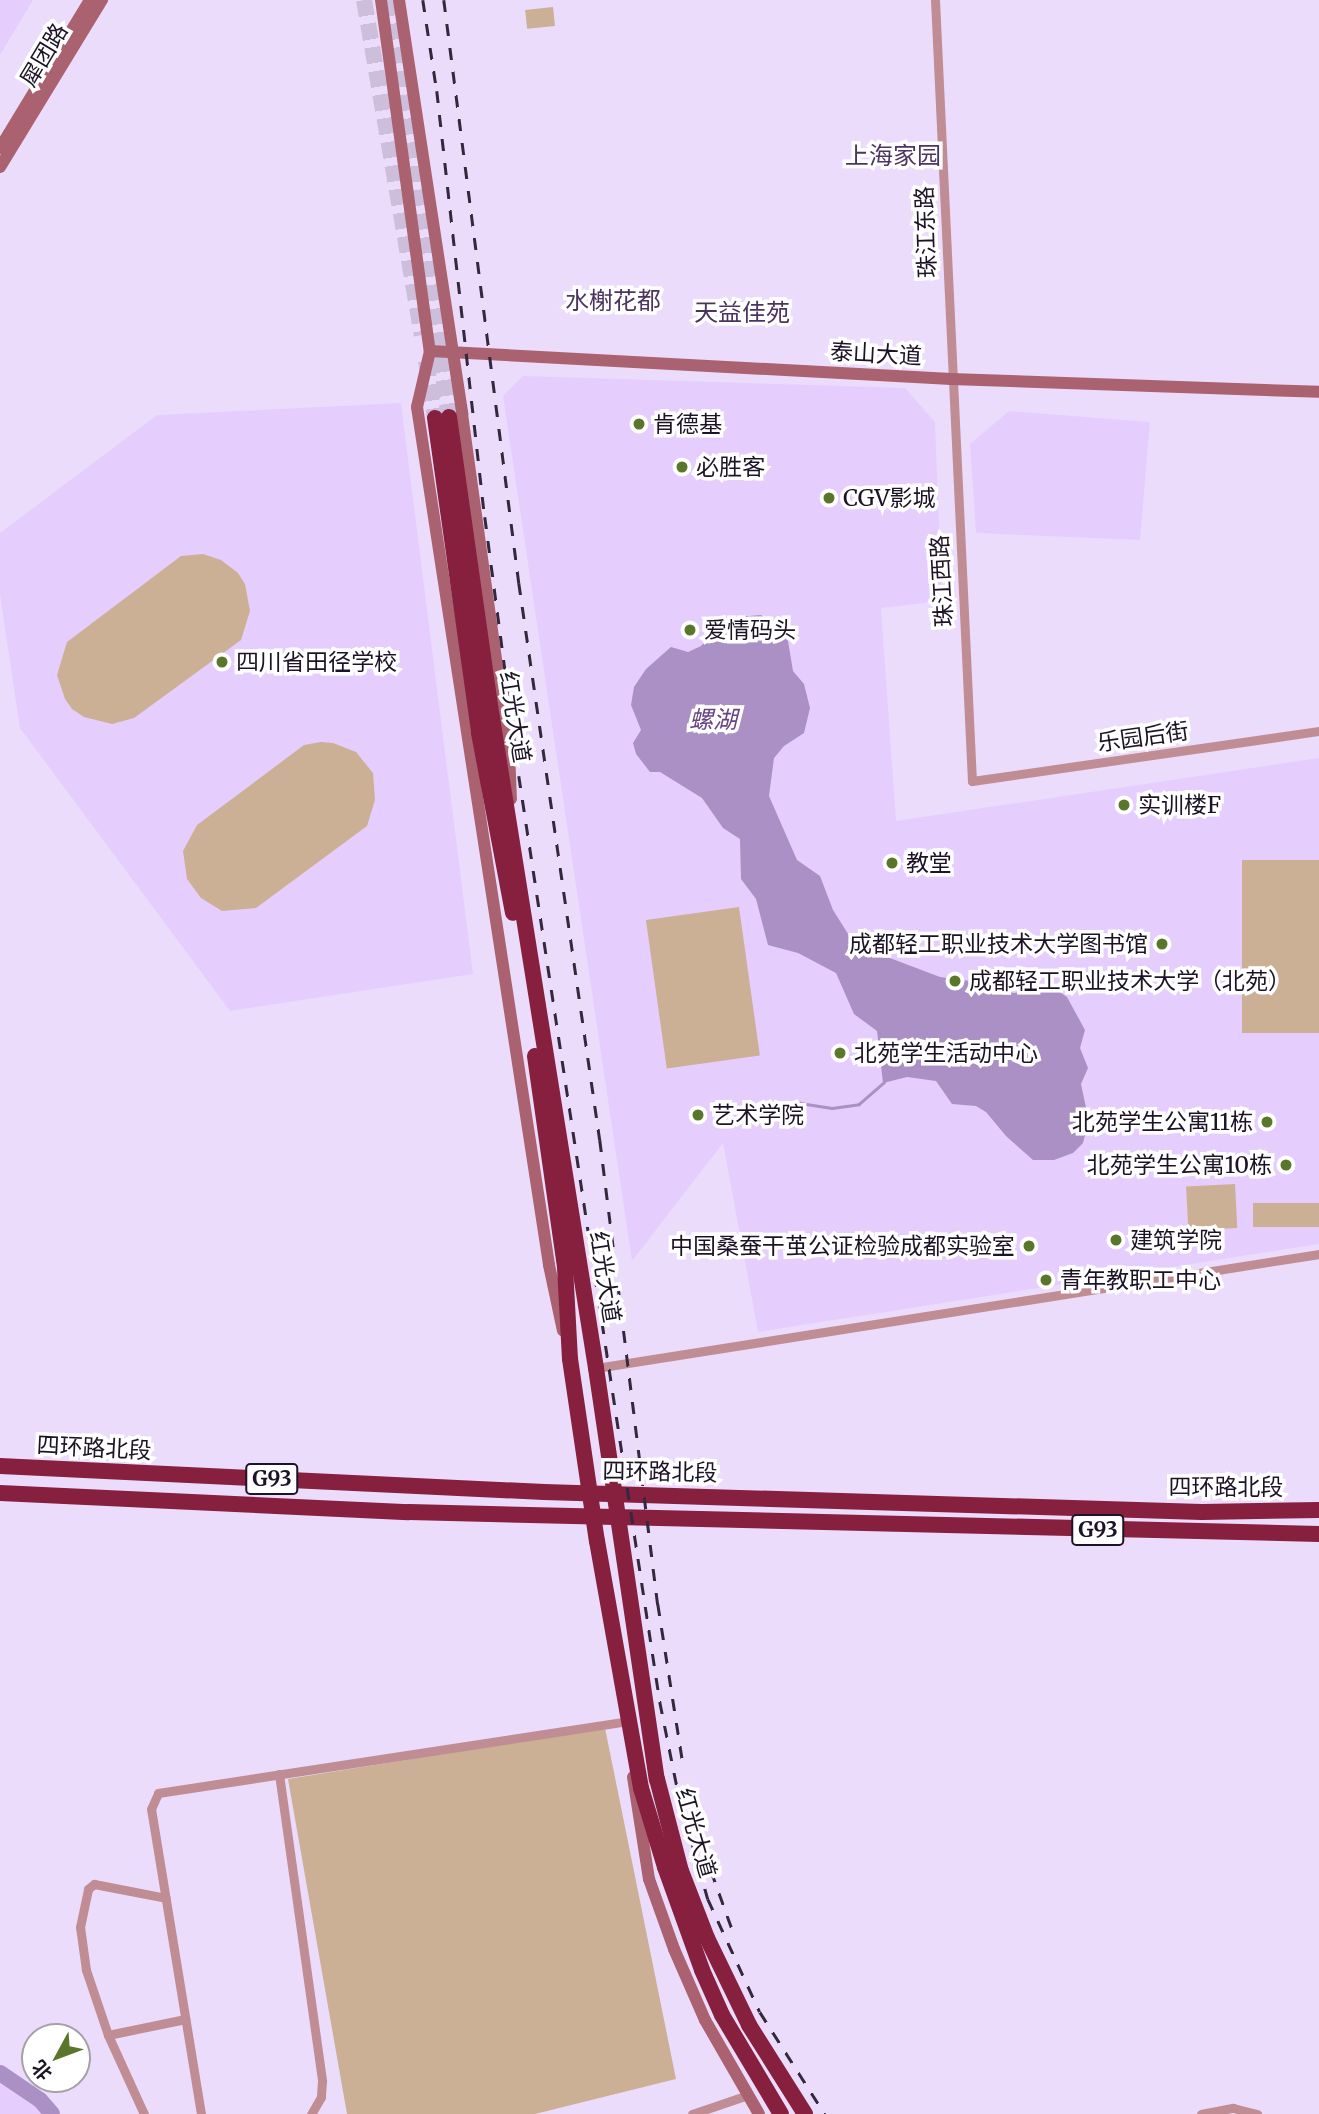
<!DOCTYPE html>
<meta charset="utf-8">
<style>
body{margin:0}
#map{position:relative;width:1319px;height:2114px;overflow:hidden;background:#ecdcfc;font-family:Merriweather,"Noto Sans SC",serif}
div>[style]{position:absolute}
.built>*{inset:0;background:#e5cefe}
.green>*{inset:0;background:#cbb095;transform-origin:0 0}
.water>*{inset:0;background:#aa90c4}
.stream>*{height:2.5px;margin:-1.25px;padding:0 1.25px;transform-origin:1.25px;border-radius:1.25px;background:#aa90c4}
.river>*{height:16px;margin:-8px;padding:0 8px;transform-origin:8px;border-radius:8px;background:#aa90c4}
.highway-tunnel>*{height:16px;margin-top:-8px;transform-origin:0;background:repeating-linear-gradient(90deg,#cdbedc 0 16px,transparent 0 24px)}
.street>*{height:9px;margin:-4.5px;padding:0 4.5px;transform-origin:4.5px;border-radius:4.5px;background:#c08d95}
.secondary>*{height:12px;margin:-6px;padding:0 6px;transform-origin:6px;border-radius:6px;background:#aa6170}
.highway>*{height:16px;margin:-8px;padding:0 8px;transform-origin:8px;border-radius:8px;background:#871f3f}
.rail>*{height:2.5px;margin-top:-1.25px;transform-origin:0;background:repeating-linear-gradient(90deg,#33283c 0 12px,transparent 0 24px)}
.dots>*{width:19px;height:19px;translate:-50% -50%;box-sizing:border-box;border:4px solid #fff;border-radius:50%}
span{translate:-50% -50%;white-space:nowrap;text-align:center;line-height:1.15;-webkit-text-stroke:7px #fff;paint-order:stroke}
.shield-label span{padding:2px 5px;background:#fff;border:2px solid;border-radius:5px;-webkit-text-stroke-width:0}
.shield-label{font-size:21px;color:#1d1326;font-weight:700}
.street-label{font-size:23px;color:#1d1326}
.poi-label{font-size:23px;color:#1d1326}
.left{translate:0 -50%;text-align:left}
.right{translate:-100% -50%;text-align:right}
.neighbourhood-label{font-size:24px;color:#4b3460}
.water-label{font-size:24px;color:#674486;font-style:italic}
.north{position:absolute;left:21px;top:2023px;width:70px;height:70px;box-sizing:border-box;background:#fff;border:2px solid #a5a1a8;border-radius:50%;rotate:229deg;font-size:19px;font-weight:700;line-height:28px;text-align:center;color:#1d1326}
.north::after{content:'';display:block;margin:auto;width:24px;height:32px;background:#59762b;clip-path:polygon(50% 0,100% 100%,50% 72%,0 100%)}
</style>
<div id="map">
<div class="built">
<div style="clip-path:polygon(0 0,33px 0,0 55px)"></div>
<div style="clip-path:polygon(523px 376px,905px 388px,935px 422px,942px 601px,881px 608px,896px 821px,1319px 758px,1319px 1244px,758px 1332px,723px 1143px,632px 1261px,503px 396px)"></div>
<div style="clip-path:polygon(401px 403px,473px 974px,230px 1011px,20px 728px,0 595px,0 533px,157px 415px)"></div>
<div style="clip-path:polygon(1009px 411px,1150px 422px,1140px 540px,976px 533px,970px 444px)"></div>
<div style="clip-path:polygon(0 2080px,37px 2107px,43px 2114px,0 2114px)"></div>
</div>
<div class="green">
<div style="left:553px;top:7px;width:19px;height:28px;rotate:84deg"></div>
<div style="clip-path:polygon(203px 554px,221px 560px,238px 573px,245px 584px,250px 611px,241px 640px,134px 718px,112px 724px,84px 717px,72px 709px,65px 699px,57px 675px,67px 642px,181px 556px)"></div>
<div style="clip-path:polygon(321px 742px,333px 743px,356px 752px,373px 773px,375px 800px,367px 826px,256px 908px,222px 911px,201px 898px,187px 879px,183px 851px,197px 825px,304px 745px)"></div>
<div style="left:1319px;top:860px;width:173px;height:77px;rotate:90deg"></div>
<div style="left:739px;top:907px;width:150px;height:94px;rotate:82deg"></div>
<div style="left:1235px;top:1184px;width:44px;height:49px;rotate:87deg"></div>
<div style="left:1319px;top:1203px;width:24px;height:66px;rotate:90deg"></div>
<div style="clip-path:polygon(605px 1728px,676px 2079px,535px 2114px,347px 2114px,288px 1779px)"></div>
</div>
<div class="water">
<div style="clip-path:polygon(761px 615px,788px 641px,793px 671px,804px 684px,810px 708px,804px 733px,784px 746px,774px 758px,769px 796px,797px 860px,820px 876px,833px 910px,850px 937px,882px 955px,940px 977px,993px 984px,1013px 993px,1054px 988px,1067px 997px,1085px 1030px,1080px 1048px,1088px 1068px,1081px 1084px,1088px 1117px,1086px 1131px,1083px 1143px,1073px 1153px,1054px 1160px,1033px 1160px,1006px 1136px,986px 1112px,976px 1106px,952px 1104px,936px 1081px,907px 1077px,883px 1083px,877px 1031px,854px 1014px,836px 973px,798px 953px,768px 945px,756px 899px,741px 879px,740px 839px,723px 828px,702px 798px,660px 772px,650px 772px,636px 754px,633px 743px,641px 730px,631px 705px,634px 687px,646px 669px,671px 647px,688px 652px,701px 646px,712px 635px,715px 619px)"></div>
</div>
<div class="stream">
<div style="left:765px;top:1113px;width:21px;rotate:-25deg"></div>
<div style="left:784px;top:1104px;width:16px;rotate:-4deg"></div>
<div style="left:800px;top:1103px;width:32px;rotate:9deg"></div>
<div style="left:832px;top:1108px;width:27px;rotate:-8deg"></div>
<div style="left:859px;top:1104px;width:33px;rotate:-41deg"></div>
</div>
<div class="river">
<div style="left:0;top:2073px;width:48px;rotate:34deg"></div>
<div style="left:40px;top:2100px;width:18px;rotate:49deg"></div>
</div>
<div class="highway-tunnel">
<div style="left:364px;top:0;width:340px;rotate:80.2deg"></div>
<div style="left:389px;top:0;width:421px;rotate:81.8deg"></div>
<div style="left:426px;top:361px;width:58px;rotate:81deg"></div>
</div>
<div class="street">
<div style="left:935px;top:0;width:782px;rotate:87.29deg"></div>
<div style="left:972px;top:781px;width:351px;rotate:-8.2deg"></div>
<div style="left:596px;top:1368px;width:732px;rotate:-8.96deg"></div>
<div style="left:279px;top:1774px;width:310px;rotate:82deg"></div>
<div style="left:322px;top:2081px;width:16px;rotate:94deg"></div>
<div style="left:321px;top:2097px;width:20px;rotate:120deg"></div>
<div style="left:108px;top:2035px;width:79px;rotate:-11.7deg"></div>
<div style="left:144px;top:2114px;width:87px;rotate:-114.5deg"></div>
<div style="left:108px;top:2035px;width:69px;rotate:-108.7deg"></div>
<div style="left:86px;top:1970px;width:43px;rotate:-97.9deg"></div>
<div style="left:80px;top:1927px;width:39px;rotate:-78deg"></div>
<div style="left:88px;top:1889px;width:8px;rotate:-40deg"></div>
<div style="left:94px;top:1884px;width:73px;rotate:11deg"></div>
<div style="left:201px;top:2114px;width:309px;rotate:-99.3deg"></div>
<div style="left:151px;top:1809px;width:17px;rotate:-66deg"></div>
<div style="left:158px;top:1793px;width:477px;rotate:-8.7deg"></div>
<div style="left:692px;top:2114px;width:59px;rotate:-18.7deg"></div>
<div style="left:1201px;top:2114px;width:33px;rotate:-11deg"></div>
<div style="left:1233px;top:2108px;width:25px;rotate:14deg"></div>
</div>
<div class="secondary">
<div style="left:381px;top:0;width:354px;rotate:82.1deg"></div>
<div style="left:430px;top:351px;width:57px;rotate:103.1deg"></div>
<div style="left:417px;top:407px;width:868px;rotate:81.25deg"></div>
<div style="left:549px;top:1265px;width:67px;rotate:78deg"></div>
<div style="left:399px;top:0;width:419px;rotate:81.3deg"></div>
<div style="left:462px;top:414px;width:341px;rotate:82.1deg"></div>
<div style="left:509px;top:752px;width:47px;rotate:87.6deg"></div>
<div style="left:0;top:148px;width:173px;rotate:-58.7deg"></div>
<div style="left:0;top:167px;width:196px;rotate:-58.6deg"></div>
<div style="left:430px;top:351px;width:522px;rotate:3.08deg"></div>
<div style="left:951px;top:379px;width:368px;rotate:2deg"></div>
<div style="left:633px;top:1777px;width:103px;rotate:81.1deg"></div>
<div style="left:649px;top:1879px;width:74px;rotate:70.3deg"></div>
<div style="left:674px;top:1949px;width:77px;rotate:66.4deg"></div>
<div style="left:705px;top:2020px;width:108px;rotate:60.1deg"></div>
</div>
<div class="highway">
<div style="left:449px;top:417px;width:304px;rotate:81.9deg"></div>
<div style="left:492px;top:718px;width:658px;rotate:80.91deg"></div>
<div style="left:596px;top:1368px;width:416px;rotate:81.6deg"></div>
<div style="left:657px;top:1779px;width:95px;rotate:75.4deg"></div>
<div style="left:681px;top:1871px;width:72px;rotate:68.8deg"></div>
<div style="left:707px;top:1938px;width:97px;rotate:64.2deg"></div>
<div style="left:749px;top:2025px;width:105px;rotate:57.8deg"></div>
<div style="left:435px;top:418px;width:318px;rotate:82deg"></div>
<div style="left:479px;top:733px;width:183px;rotate:79.3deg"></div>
<div style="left:535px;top:1056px;width:213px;rotate:81.9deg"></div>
<div style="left:565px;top:1267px;width:92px;rotate:86.9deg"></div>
<div style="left:570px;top:1359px;width:184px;rotate:81.6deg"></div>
<div style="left:597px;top:1541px;width:251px;rotate:79.9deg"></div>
<div style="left:641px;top:1788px;width:83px;rotate:73.1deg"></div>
<div style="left:665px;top:1867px;width:109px;rotate:70.2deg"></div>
<div style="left:702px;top:1970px;width:49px;rotate:66deg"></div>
<div style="left:722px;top:2015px;width:115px;rotate:59.2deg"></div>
<div style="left:0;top:1466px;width:545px;rotate:2.74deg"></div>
<div style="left:544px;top:1492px;width:658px;rotate:1.74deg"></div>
<div style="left:1202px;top:1512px;width:117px;rotate:-1deg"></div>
<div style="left:0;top:1493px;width:409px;rotate:2.7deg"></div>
<div style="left:409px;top:1512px;width:910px;rotate:1.38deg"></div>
</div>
<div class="rail">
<div style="left:423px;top:0;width:92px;rotate:81.3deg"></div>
<div style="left:437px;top:91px;width:429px;rotate:83.6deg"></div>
<div style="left:485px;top:517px;width:261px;rotate:82.5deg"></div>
<div style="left:519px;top:776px;width:937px;rotate:81.34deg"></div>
<div style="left:660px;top:1702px;width:96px;rotate:78.6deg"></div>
<div style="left:679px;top:1796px;width:107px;rotate:74.3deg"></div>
<div style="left:708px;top:1899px;width:124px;rotate:65.3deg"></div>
<div style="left:760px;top:2012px;width:121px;rotate:57.5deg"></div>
<div style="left:444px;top:0;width:588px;rotate:82.67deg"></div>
<div style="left:519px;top:583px;width:563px;rotate:81.73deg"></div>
<div style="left:600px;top:1140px;width:468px;rotate:82.9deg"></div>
<div style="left:658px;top:1604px;width:161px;rotate:81.1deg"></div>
<div style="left:703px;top:1848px;width:91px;rotate:70.2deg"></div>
</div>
<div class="dots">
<div style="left:639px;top:424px;background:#59762b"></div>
<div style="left:682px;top:467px;background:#59762b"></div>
<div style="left:829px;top:498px;background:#59762b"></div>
<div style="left:690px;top:630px;background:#59762b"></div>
<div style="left:222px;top:662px;background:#59762b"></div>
<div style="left:1124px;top:805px;background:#59762b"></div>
<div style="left:892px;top:863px;background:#59762b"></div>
<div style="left:1162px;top:944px;background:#59762b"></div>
<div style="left:955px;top:981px;background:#59762b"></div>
<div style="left:840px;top:1053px;background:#59762b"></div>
<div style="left:698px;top:1115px;background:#59762b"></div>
<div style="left:1267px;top:1122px;background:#59762b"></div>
<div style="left:1286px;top:1165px;background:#59762b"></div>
<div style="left:1116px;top:1240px;background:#59762b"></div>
<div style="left:1029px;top:1246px;background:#59762b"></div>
<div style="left:1046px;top:1280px;background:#59762b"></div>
</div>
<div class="shield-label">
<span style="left:272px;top:1479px">G93</span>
<span style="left:1098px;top:1530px">G93</span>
</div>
<div class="street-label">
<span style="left:44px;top:55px;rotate:-59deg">犀团路</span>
<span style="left:926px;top:232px;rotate:-92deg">珠江东路</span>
<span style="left:876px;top:354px;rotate:3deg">泰山大道</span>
<span style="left:942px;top:581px;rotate:-93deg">珠江西路</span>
<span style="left:515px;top:717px;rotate:81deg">红光大道</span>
<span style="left:1143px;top:737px;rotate:-8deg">乐园后街</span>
<span style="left:605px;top:1277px;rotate:81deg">红光大道</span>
<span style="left:94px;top:1448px;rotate:3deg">四环路北段</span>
<span style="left:660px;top:1472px;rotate:1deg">四环路北段</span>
<span style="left:1226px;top:1487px">四环路北段</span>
<span style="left:696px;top:1833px;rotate:74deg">红光大道</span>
</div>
<div class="poi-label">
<span class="left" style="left:653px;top:424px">肯德基</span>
<span class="left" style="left:696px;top:467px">必胜客</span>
<span class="left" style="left:843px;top:498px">CGV影城</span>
<span class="left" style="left:704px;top:630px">爱情码头</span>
<span class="left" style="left:236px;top:662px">四川省田径学校</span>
<span class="left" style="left:1138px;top:805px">实训楼F</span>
<span class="left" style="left:906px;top:863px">教堂</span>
<span class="right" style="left:1148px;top:944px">成都轻工职业技术大学图书馆</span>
<span class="left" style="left:969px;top:981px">成都轻工职业技术大学（北苑）</span>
<span class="left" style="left:854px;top:1053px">北苑学生活动中心</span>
<span class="left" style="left:712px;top:1115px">艺术学院</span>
<span class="right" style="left:1253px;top:1122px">北苑学生公寓11栋</span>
<span class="right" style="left:1272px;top:1165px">北苑学生公寓10栋</span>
<span class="left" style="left:1130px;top:1240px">建筑学院</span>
<span class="right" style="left:1015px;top:1246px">中国桑蚕干茧公证检验成都实验室</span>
<span class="left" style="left:1060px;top:1280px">青年教职工中心</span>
</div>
<div class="neighbourhood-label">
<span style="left:893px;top:156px">上海家园</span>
<span style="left:613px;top:301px">水榭花都</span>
<span style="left:742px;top:313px">天益佳苑</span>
</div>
<div class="water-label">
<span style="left:713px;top:720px">螺湖</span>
</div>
<div class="north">北</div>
</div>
